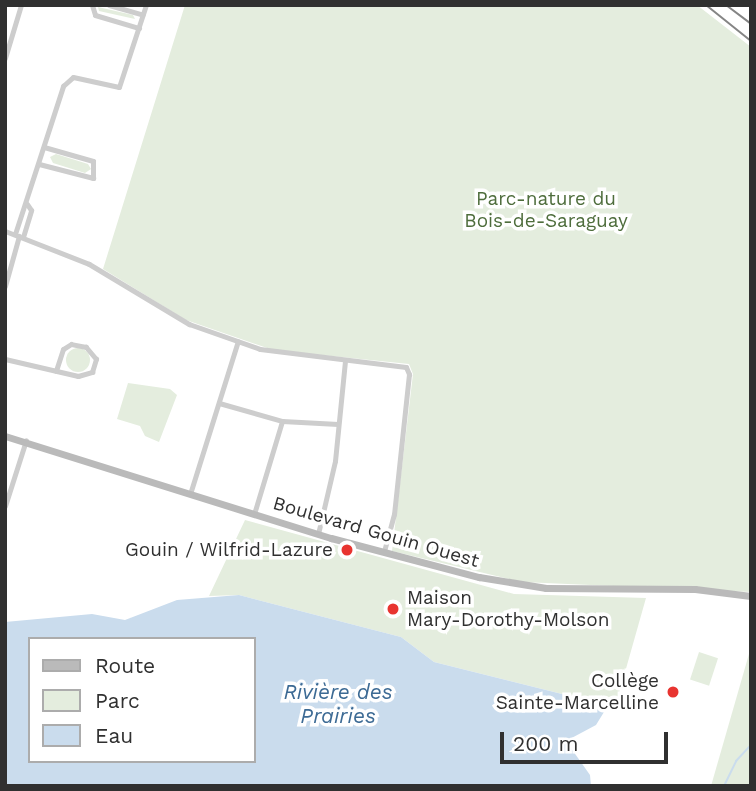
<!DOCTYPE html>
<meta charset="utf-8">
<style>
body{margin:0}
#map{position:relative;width:756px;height:791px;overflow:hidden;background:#fff;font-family:"Work Sans",sans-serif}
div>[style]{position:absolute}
.green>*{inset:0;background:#e4edde;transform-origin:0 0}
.round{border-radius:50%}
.water>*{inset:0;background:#cadced}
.stream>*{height:2px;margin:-1px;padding:0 1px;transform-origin:1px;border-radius:1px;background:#cadced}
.street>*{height:5px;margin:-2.5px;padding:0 2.5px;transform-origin:2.5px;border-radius:2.5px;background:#cdcdcd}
.secondary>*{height:7px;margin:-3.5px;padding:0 3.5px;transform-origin:3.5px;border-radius:3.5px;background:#bababa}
.tram>*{height:2px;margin:-1px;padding:0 1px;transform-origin:1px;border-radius:1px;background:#858585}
.dots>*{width:19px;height:19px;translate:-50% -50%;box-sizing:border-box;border:4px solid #fff;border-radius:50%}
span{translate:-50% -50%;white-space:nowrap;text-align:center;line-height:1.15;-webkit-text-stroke:7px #fff;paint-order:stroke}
.park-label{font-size:19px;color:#4e6d3c}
.street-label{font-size:19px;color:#303030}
.poi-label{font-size:19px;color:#303030}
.right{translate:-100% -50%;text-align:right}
.left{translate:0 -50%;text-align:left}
.water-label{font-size:21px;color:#3c6a94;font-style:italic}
.frame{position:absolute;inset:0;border:7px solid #303030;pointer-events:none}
.legend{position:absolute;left:28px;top:637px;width:228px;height:126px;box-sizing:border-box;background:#fff;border:2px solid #acacac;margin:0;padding:9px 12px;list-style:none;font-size:21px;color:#303030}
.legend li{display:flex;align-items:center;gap:14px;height:35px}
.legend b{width:35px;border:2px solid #acacac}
.scale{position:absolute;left:500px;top:732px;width:168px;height:32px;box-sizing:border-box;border:4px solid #303030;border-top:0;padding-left:9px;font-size:21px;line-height:24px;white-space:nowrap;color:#303030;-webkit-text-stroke:5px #fff;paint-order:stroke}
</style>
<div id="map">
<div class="green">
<div style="clip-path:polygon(185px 5px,697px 5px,751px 47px,751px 592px,522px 582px,392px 551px,413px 374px,409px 364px,273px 350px,186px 320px,103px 269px)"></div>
<div style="clip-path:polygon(98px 7px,133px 15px,135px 19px,99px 11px)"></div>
<div style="clip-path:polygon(56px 154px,88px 164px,91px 169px,85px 173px,53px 163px,50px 157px)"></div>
<div class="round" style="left:66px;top:348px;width:24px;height:24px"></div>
<div style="clip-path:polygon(128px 383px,170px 389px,177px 395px,159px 442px,145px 436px,140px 426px,117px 419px)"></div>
<div style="clip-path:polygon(245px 520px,514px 594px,646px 598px,616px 704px,604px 712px,582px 699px,434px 662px,401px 637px,239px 595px,209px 596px)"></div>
<div style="clip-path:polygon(751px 647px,751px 786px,711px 786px)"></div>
<div style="left:699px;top:652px;width:20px;height:29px;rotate:18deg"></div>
</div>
<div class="water">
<div style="clip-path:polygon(evenodd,239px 595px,401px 637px,434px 662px,582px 699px,604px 712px,596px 725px,566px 741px,590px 775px,591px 786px,5px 786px,5px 622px,92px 614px,125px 620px,177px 600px,239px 595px,30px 639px,254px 639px,254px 761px,30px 761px,30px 639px)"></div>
</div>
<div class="stream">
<div style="left:724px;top:786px;width:28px;rotate:-64deg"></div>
<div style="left:736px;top:761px;width:22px;rotate:-47deg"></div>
</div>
<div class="street">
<div style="left:92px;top:5px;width:10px;rotate:73deg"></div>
<div style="left:95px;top:15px;width:46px;rotate:16.5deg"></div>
<div style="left:109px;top:5px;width:35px;rotate:16deg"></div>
<div style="left:5px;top:58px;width:55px;rotate:-73.2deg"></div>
<div style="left:39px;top:164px;width:56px;rotate:14.5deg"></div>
<div style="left:93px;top:178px;width:17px;rotate:-90deg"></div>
<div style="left:93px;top:161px;width:51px;rotate:-164.1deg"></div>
<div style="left:5px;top:231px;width:90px;rotate:21.4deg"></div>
<div style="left:89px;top:264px;width:117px;rotate:31deg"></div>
<div style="left:189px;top:324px;width:75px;rotate:19.4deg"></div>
<div style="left:260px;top:349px;width:147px;rotate:7deg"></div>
<div style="left:406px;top:367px;width:8px;rotate:67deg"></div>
<div style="left:409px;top:374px;width:141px;rotate:96.1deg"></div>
<div style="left:394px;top:514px;width:39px;rotate:105deg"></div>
<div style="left:15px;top:234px;width:156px;rotate:-72deg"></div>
<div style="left:63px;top:86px;width:13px;rotate:-42deg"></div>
<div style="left:73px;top:77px;width:47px;rotate:12.3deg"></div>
<div style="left:119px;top:87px;width:86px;rotate:-71.8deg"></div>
<div style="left:23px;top:237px;width:28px;rotate:-73deg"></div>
<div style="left:31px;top:210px;width:7px;rotate:-124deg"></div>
<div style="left:5px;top:286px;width:52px;rotate:-74.4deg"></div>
<div style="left:5px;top:359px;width:75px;rotate:13.1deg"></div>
<div style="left:78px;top:376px;width:15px;rotate:-16deg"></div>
<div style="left:92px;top:372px;width:14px;rotate:-73deg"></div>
<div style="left:96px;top:359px;width:16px;rotate:-130deg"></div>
<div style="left:86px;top:347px;width:15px;rotate:-169deg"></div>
<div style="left:71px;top:344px;width:9px;rotate:148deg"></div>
<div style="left:63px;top:349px;width:23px;rotate:108deg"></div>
<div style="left:219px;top:403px;width:66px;rotate:15.9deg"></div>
<div style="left:282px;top:421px;width:56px;rotate:3.1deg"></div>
<div style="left:190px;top:494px;width:160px;rotate:-72.6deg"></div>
<div style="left:5px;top:506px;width:69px;rotate:-72.3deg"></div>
<div style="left:254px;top:514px;width:97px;rotate:-73.2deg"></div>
<div style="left:318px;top:534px;width:75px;rotate:-76.9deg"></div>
<div style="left:335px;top:461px;width:101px;rotate:-84.3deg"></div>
</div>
<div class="secondary">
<div style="left:5px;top:436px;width:342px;rotate:17.4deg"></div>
<div style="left:331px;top:538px;width:153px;rotate:14.8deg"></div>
<div style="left:479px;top:577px;width:68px;rotate:9.3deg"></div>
<div style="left:546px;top:588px;width:149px;rotate:0.4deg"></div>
<div style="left:695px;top:589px;width:56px;rotate:7.1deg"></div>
</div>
<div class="tram">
<div style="left:706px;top:5px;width:58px;rotate:38.7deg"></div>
<div style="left:726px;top:5px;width:31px;rotate:37deg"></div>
</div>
<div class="dots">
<div style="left:347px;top:550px;background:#e83430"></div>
<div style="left:393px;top:609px;background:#e83430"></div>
<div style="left:673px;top:692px;background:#e83430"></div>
</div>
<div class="park-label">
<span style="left:546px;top:210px">Parc-nature du<br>Bois-de-Saraguay</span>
</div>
<div class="street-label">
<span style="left:376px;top:532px;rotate:16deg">Boulevard Gouin Ouest</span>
</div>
<div class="poi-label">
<span class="right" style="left:333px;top:550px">Gouin / Wilfrid-Lazure</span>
<span class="left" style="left:407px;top:609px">Maison<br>Mary-Dorothy-Molson</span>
<span class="right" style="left:659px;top:692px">Collège<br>Sainte-Marcelline</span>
</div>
<div class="water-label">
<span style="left:338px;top:704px">Rivière des<br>Prairies</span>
</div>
<div class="frame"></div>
<ul class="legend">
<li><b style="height:9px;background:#bababa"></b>Route</li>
<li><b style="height:19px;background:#e4edde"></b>Parc</li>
<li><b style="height:19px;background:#cadced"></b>Eau</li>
</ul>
<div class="scale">200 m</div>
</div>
